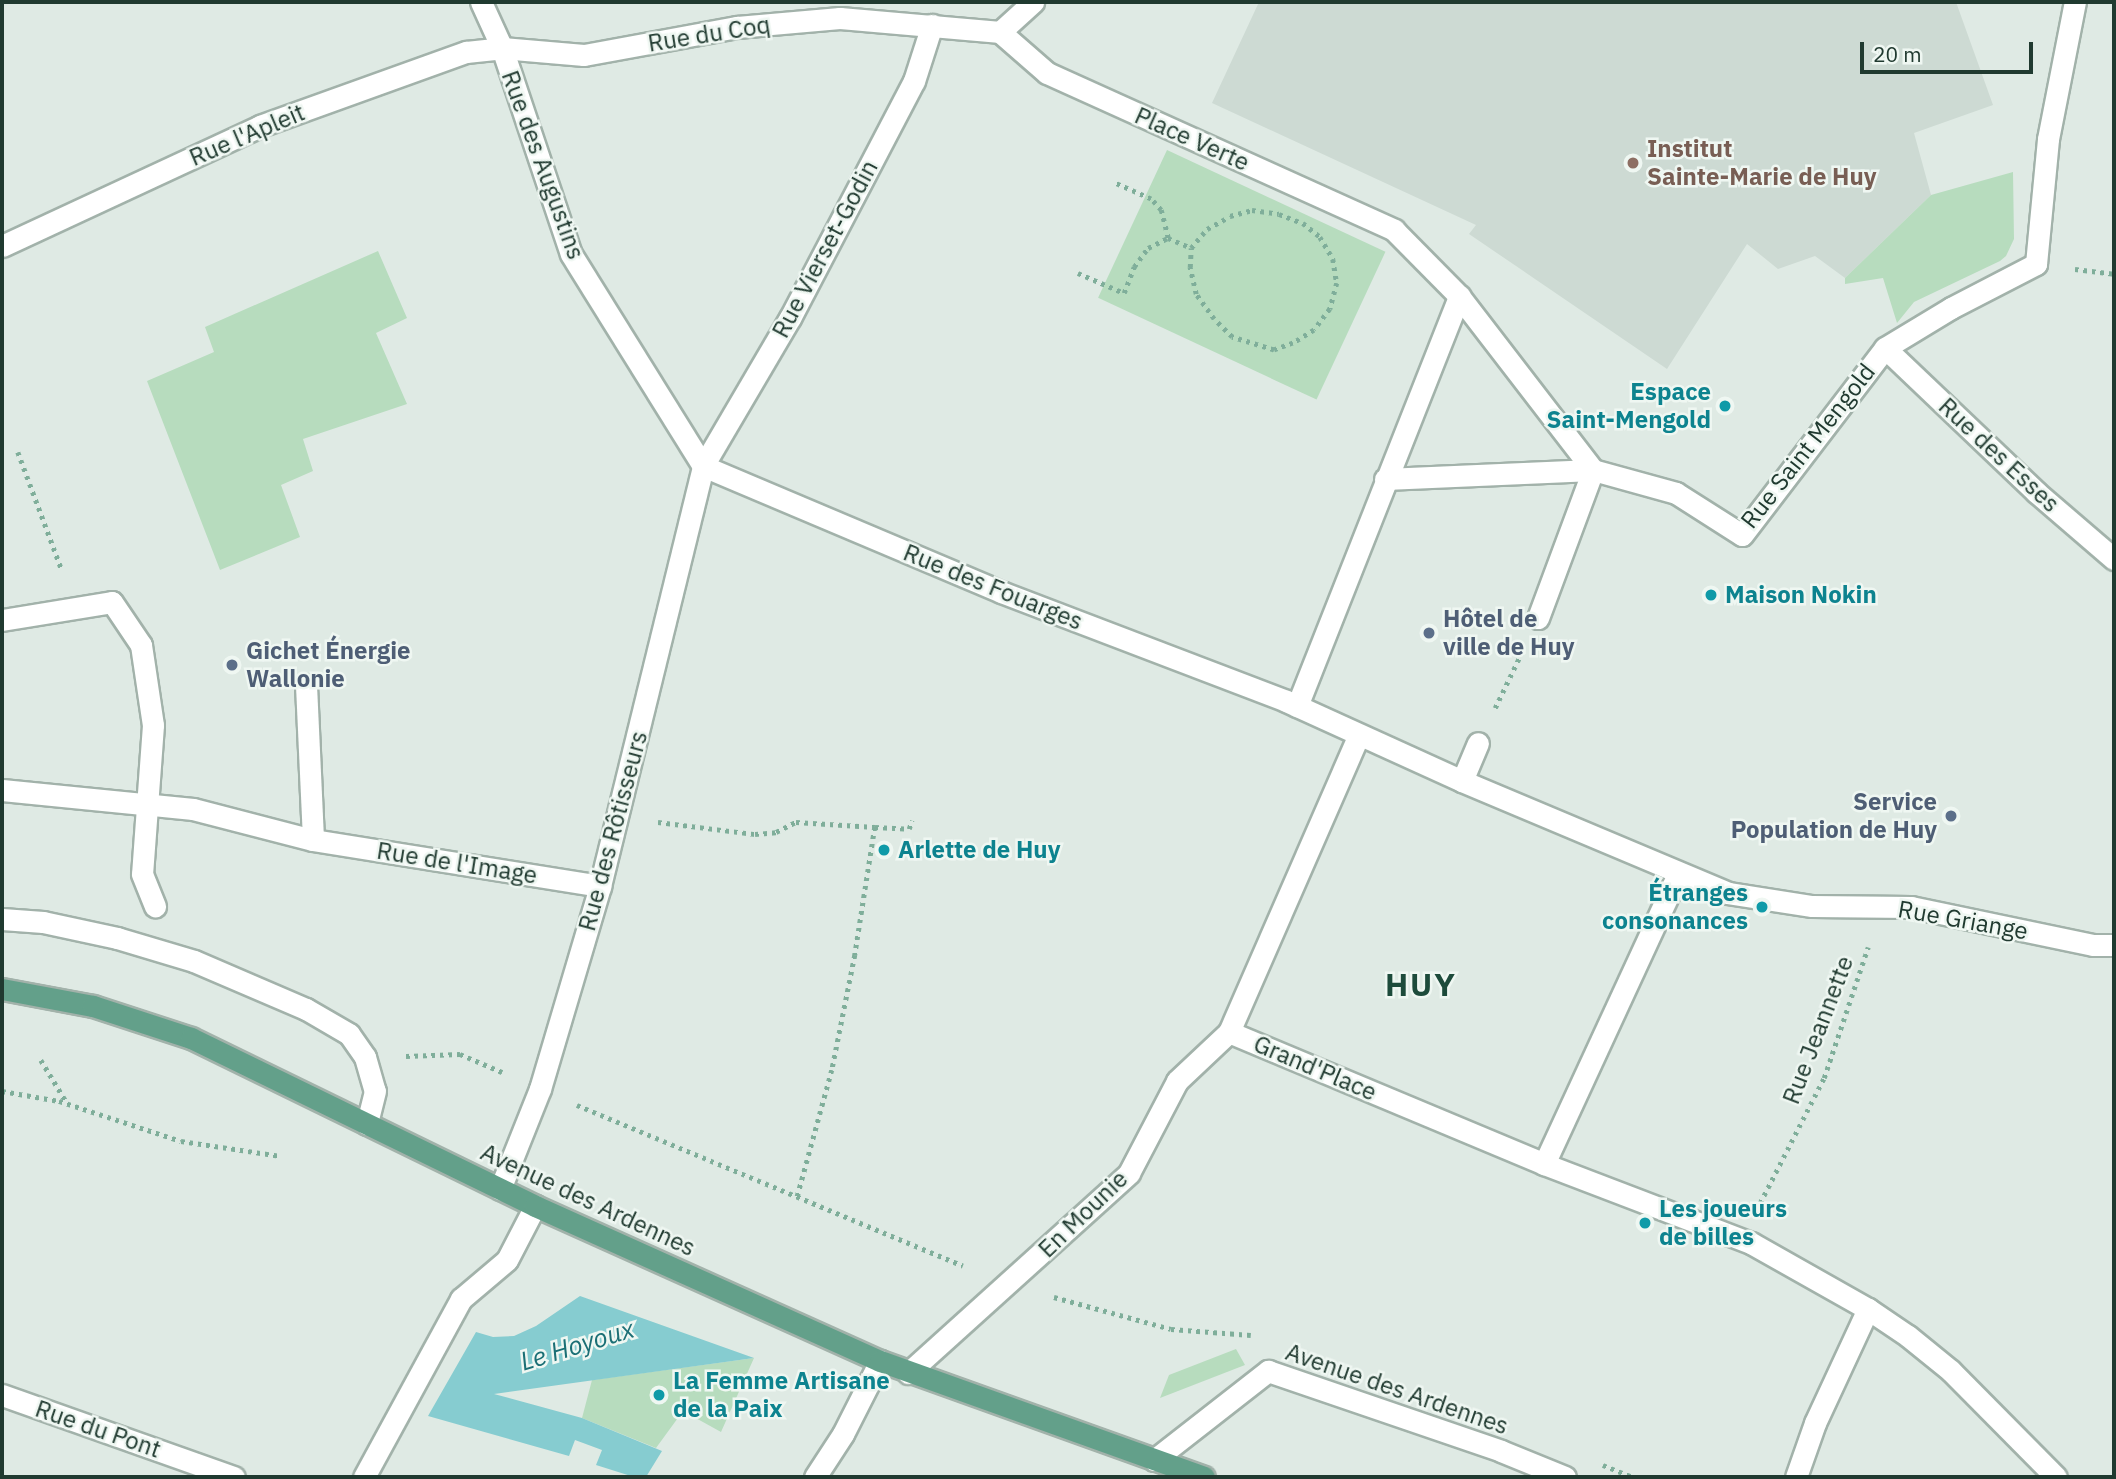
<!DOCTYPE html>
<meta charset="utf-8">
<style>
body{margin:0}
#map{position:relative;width:2116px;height:1479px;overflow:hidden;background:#dfeae4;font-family:"IBM Plex Sans",sans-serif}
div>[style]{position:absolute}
.built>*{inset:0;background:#cddad3}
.green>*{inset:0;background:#b7dcbe;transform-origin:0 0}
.water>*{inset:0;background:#86ccd0}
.path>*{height:4.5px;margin-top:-2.25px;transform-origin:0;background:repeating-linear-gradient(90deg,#7fae9a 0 3.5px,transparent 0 8.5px)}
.roads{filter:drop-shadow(2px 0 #a2b2aa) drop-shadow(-2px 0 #a2b2aa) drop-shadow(0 2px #a2b2aa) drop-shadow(0 -2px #a2b2aa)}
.minor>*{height:21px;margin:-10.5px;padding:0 10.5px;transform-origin:10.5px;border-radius:10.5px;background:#fff}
.major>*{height:21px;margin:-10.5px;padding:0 10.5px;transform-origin:10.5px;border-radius:10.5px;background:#63a08a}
.dots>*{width:19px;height:19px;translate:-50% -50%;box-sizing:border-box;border:4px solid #eff7f2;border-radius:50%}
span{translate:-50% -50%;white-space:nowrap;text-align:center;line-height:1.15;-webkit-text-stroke:5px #eff7f2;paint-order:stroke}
.street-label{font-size:24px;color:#203a30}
.education-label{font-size:24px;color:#785e54;font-weight:700}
.left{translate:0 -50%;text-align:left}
.culture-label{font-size:24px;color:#0d838f;font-weight:700}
.right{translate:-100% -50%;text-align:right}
.service-label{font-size:24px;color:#4e5e75;font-weight:700}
.water-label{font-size:26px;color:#1b6f75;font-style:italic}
.district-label{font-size:32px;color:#1d4b3b;font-weight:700;letter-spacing:2px}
.frame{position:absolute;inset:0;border:4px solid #203a30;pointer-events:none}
.scale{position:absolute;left:1860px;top:42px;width:173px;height:32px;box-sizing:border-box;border:4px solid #203a30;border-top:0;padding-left:9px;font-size:21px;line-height:24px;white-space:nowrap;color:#203a30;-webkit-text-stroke:5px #eff7f2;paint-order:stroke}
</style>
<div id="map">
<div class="built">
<div style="clip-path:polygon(1259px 2px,1956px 2px,1993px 105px,1914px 133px,1931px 195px,1845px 278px,1815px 256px,1778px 269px,1747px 244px,1667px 369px,1469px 234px,1476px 225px,1212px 103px)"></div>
</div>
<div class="green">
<div style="left:1167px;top:150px;width:241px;height:163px;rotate:25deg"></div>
<div style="clip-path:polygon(2013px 172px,2014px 239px,2006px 256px,2000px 261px,1914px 302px,1897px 323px,1883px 278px,1845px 284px,1845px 278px,1931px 195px)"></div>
<div style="clip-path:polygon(378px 251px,407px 318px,376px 333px,407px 404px,303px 439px,313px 471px,281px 485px,300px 537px,220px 570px,147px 381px,214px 352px,205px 327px)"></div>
<div style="clip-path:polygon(1236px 1349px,1245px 1365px,1160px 1398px,1169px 1375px)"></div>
<div style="clip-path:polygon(754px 1358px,721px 1432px,683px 1411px,656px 1448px,582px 1418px,592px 1380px)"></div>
</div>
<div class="water">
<div style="clip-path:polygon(580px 1296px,754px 1358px,494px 1394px,582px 1418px,662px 1451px,646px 1477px,634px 1477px,596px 1465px,602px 1450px,575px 1440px,569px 1456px,428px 1416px,476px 1332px,493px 1337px,514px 1336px,536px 1326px)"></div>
</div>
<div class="path">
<div style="left:1252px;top:210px;width:27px;rotate:8deg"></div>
<div style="left:1279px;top:214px;width:26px;rotate:21deg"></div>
<div style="left:1303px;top:223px;width:22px;rotate:39deg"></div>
<div style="left:1320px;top:237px;width:26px;rotate:59deg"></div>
<div style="left:1333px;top:259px;width:24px;rotate:81deg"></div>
<div style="left:1337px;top:283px;width:27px;rotate:105deg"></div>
<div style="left:1330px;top:309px;width:26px;rotate:127deg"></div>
<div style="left:1314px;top:330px;width:25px;rotate:148deg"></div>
<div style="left:1293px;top:343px;width:20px;rotate:160deg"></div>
<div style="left:1274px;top:350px;width:44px;rotate:-162.8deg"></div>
<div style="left:1232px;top:337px;width:25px;rotate:-135deg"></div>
<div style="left:1214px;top:319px;width:31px;rotate:-126deg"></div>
<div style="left:1196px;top:294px;width:28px;rotate:-103deg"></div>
<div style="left:1190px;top:267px;width:19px;rotate:-87deg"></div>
<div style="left:1191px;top:248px;width:25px;rotate:-50deg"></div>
<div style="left:1207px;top:229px;width:26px;rotate:-29deg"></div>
<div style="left:1230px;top:216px;width:23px;rotate:-15deg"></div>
<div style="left:1168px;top:238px;width:25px;rotate:23deg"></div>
<div style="left:2075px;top:269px;width:39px;rotate:7deg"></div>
<div style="left:1078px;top:273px;width:50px;rotate:23.5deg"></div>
<div style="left:1124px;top:293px;width:28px;rotate:-69deg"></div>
<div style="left:1134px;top:267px;width:24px;rotate:-54deg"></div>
<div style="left:1148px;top:248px;width:22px;rotate:-27deg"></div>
<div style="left:1168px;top:238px;width:29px;rotate:-104deg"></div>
<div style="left:1161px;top:210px;width:15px;rotate:-132deg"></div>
<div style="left:1151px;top:199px;width:39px;rotate:-156deg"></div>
<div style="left:18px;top:452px;width:126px;rotate:69.6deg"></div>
<div style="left:1495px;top:708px;width:62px;rotate:-64.3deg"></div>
<div style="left:658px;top:822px;width:98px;rotate:7.1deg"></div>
<div style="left:755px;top:834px;width:21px;rotate:-5deg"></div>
<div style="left:776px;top:832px;width:22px;rotate:-27deg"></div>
<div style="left:796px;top:822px;width:79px;rotate:3.6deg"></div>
<div style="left:875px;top:827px;width:130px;rotate:98.9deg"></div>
<div style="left:855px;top:955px;width:117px;rotate:101.3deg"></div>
<div style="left:832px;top:1070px;width:133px;rotate:105.3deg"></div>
<div style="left:875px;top:827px;width:34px;rotate:3deg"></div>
<div style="left:909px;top:829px;width:9px;rotate:-72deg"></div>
<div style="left:406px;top:1056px;width:54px;rotate:-2.1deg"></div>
<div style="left:460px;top:1054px;width:46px;rotate:23.2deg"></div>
<div style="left:41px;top:1060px;width:50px;rotate:58.8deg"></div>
<div style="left:2px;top:1091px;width:58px;rotate:10deg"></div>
<div style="left:59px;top:1101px;width:128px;rotate:18.2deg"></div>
<div style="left:181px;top:1141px;width:101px;rotate:8.5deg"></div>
<div style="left:577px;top:1105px;width:418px;rotate:22.6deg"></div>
<div style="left:1760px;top:1203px;width:140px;rotate:-62.9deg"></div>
<div style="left:1824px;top:1078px;width:138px;rotate:-71.4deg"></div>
<div style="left:1054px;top:1297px;width:121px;rotate:15.3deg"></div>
<div style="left:1171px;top:1329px;width:80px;rotate:4.3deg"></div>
<div style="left:1603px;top:1465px;width:31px;rotate:22deg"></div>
</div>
<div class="roads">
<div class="minor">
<div style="left:481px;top:2px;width:51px;rotate:65.5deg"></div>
<div style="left:502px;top:48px;width:217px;rotate:71.5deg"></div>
<div style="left:571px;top:254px;width:250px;rotate:58.1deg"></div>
<div style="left:1000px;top:32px;width:62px;rotate:41.1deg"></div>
<div style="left:1047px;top:73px;width:381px;rotate:24.3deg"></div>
<div style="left:1394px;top:230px;width:93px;rotate:45.4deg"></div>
<div style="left:1459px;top:296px;width:220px;rotate:52.4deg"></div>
<div style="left:1593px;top:470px;width:158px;rotate:110.4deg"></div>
<div style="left:1000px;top:32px;width:45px;rotate:-42.3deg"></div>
<div style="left:2px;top:246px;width:285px;rotate:-24.9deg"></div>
<div style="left:260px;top:126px;width:219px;rotate:-19.8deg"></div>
<div style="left:466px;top:52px;width:36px;rotate:-6deg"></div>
<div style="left:502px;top:48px;width:82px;rotate:4.9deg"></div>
<div style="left:584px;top:55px;width:156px;rotate:-10.4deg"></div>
<div style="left:737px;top:27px;width:103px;rotate:-5deg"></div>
<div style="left:840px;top:18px;width:161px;rotate:5deg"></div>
<div style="left:1885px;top:348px;width:209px;rotate:43.6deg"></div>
<div style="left:2036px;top:492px;width:103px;rotate:40.7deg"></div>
<div style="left:703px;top:466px;width:324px;rotate:22.9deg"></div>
<div style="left:1001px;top:592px;width:305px;rotate:20.9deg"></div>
<div style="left:1286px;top:701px;width:193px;rotate:24.4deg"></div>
<div style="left:1462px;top:781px;width:289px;rotate:22.8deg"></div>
<div style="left:1728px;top:893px;width:85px;rotate:8.8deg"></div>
<div style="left:1812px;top:906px;width:99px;rotate:0.6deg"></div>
<div style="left:1911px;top:907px;width:186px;rotate:11.8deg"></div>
<div style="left:2093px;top:945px;width:21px"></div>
<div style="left:1385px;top:479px;width:208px;rotate:-2.5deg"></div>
<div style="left:1593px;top:470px;width:86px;rotate:15.5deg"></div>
<div style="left:1676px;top:493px;width:78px;rotate:32.5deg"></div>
<div style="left:1742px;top:535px;width:235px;rotate:-52.6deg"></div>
<div style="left:1885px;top:348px;width:77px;rotate:-31.2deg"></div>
<div style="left:1951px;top:308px;width:96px;rotate:-27.4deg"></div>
<div style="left:2036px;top:264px;width:126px;rotate:-84.5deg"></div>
<div style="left:2048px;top:139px;width:140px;rotate:-78.9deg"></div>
<div style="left:2px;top:620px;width:111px;rotate:-9.3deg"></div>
<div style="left:112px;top:602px;width:52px;rotate:56deg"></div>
<div style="left:141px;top:645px;width:81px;rotate:81.5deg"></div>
<div style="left:153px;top:725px;width:149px;rotate:94.2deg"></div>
<div style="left:142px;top:874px;width:35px;rotate:68deg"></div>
<div style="left:306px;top:685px;width:155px;rotate:87.4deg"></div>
<div style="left:1297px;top:706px;width:441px;rotate:-68.4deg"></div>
<div style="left:1462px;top:781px;width:41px;rotate:-67.2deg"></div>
<div style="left:2px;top:790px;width:192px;rotate:5.7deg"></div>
<div style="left:193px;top:809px;width:124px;rotate:14.5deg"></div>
<div style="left:313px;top:840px;width:291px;rotate:9.1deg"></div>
<div style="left:2px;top:919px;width:41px;rotate:4.2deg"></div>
<div style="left:43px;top:922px;width:76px;rotate:12.2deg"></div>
<div style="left:117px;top:938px;width:80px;rotate:16.6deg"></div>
<div style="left:194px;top:961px;width:122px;rotate:23.2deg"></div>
<div style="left:306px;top:1009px;width:50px;rotate:30.2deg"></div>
<div style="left:349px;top:1034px;width:28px;rotate:55deg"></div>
<div style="left:365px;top:1057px;width:35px;rotate:74deg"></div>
<div style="left:375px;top:1091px;width:34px;rotate:104deg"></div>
<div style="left:1229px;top:1032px;width:342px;rotate:22.7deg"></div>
<div style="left:1544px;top:1164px;width:222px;rotate:20.9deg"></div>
<div style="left:1751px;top:1243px;width:134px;rotate:29.4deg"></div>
<div style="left:1868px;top:1309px;width:48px;rotate:34deg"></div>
<div style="left:1908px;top:1336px;width:55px;rotate:39.1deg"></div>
<div style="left:1951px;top:1371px;width:149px;rotate:45.3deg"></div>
<div style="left:1544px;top:1164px;width:319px;rotate:-65.2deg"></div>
<div style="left:500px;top:1189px;width:108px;rotate:-68.2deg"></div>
<div style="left:540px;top:1089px;width:212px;rotate:-73.5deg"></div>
<div style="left:600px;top:886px;width:432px;rotate:-76.2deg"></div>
<div style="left:703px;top:466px;width:172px;rotate:-59.6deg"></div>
<div style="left:790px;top:318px;width:267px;rotate:-62.4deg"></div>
<div style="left:914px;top:81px;width:59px;rotate:-72.2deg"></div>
<div style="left:908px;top:1373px;width:298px;rotate:-42.1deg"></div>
<div style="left:1129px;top:1173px;width:104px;rotate:-62.4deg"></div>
<div style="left:1177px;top:1081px;width:71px;rotate:-43.3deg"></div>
<div style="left:1229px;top:1032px;width:324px;rotate:-66.4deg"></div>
<div style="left:2px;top:1395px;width:246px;rotate:19.5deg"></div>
<div style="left:1154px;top:1460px;width:145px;rotate:-38deg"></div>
<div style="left:1268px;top:1371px;width:246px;rotate:18.9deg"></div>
<div style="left:1501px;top:1451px;width:69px;rotate:22.1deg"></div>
<div style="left:364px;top:1477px;width:203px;rotate:-61.4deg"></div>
<div style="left:461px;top:1299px;width:60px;rotate:-40.3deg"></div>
<div style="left:507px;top:1260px;width:61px;rotate:-62.6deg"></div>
<div style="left:815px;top:1477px;width:51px;rotate:-56.9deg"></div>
<div style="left:843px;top:1434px;width:82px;rotate:-63.1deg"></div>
<div style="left:1796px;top:1477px;width:57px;rotate:-70.6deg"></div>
<div style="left:1815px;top:1423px;width:126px;rotate:-65.1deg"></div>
</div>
<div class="major">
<div style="left:2px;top:989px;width:93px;rotate:10.6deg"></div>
<div style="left:93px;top:1006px;width:103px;rotate:18.1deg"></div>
<div style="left:191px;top:1038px;width:383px;rotate:26deg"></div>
<div style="left:535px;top:1206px;width:378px;rotate:24.2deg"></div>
<div style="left:880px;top:1361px;width:344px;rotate:19.7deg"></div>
</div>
</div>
<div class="dots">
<div style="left:1633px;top:163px;background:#8d6e63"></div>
<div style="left:1725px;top:406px;background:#0f9aa8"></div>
<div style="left:1711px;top:595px;background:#0f9aa8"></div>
<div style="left:1429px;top:633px;background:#5c6f8a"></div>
<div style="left:232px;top:665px;background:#5c6f8a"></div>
<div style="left:1951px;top:816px;background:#5c6f8a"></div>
<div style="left:884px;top:850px;background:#0f9aa8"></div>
<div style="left:1762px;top:907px;background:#0f9aa8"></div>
<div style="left:1645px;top:1223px;background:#0f9aa8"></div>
<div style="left:659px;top:1395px;background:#0f9aa8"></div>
</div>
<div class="street-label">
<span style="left:709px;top:34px;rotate:-9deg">Rue du Coq</span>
<span style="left:247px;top:135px;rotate:-23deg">Rue l'Apleit</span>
<span style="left:1192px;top:139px;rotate:24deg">Place Verte</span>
<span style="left:543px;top:165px;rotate:70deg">Rue des Augustins</span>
<span style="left:825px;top:249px;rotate:-62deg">Rue Vierset-Godin</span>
<span style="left:1808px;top:446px;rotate:-52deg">Rue Saint Mengold</span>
<span style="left:1999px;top:455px;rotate:43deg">Rue des Esses</span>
<span style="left:993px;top:587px;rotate:22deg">Rue des Fouarges</span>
<span style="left:613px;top:831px;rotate:-75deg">Rue des Rôtisseurs</span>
<span style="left:457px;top:863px;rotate:9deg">Rue de l'Image</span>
<span style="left:1963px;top:920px;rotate:10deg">Rue Griange</span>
<span style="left:1818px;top:1030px;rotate:-69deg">Rue Jeannette</span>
<span style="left:1315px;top:1068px;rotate:23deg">Grand'Place</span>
<span style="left:588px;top:1200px;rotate:25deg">Avenue des Ardennes</span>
<span style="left:1083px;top:1214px;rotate:-44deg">En Mounie</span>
<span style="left:1397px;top:1389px;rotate:19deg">Avenue des Ardennes</span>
<span style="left:98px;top:1429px;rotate:19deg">Rue du Pont</span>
</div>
<div class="education-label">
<span class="left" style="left:1647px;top:163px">Institut<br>Sainte-Marie de Huy</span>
</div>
<div class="culture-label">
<span class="right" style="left:1711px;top:406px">Espace<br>Saint-Mengold</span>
<span class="left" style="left:1725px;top:595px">Maison Nokin</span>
<span class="left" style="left:898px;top:850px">Arlette de Huy</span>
<span class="right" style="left:1748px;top:907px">Étranges<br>consonances</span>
<span class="left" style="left:1659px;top:1223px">Les joueurs<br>de billes</span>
<span class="left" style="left:673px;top:1395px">La Femme Artisane<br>de la Paix</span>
</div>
<div class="service-label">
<span class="left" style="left:1443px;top:633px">Hôtel de<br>ville de Huy</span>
<span class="left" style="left:246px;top:665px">Gichet Énergie<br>Wallonie</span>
<span class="right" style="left:1937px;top:816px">Service<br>Population de Huy</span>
</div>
<div class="water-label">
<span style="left:577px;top:1345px;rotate:-17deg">Le Hoyoux</span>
</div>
<div class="district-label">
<span style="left:1421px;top:984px">HUY</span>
</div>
<div class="frame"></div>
<div class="scale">20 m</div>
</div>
